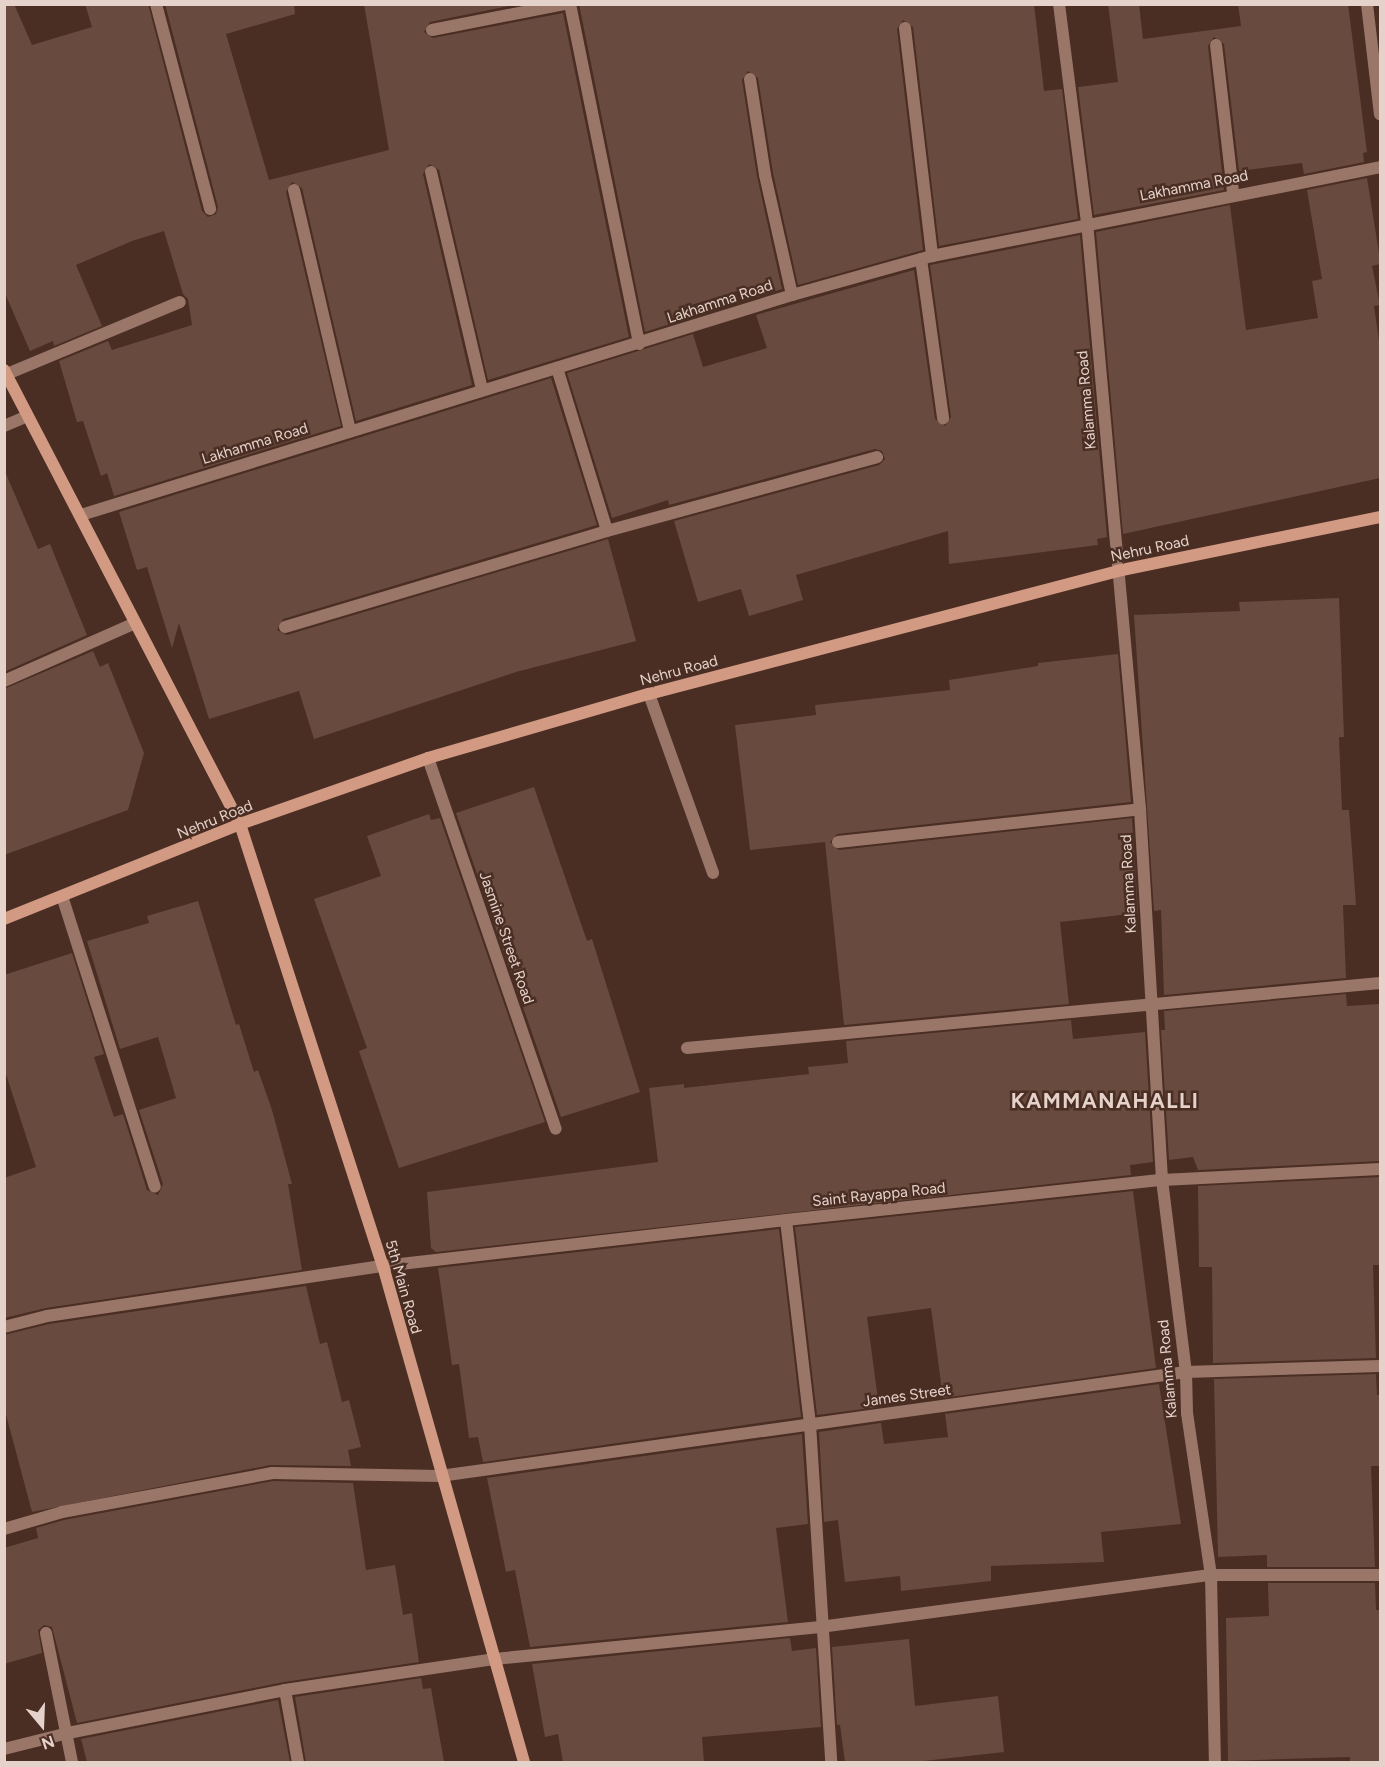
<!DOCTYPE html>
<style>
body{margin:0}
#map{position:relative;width:1385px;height:1767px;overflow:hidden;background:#4a2e23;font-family:Figtree,sans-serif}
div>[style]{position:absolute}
.building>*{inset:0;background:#684a3e}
.street>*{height:12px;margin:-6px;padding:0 6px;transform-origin:6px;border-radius:6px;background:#9a7668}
.secondary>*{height:12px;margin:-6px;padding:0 6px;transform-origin:6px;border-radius:6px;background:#d39a83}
span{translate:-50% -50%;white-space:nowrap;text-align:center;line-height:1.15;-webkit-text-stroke:5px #4a2e23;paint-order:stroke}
.street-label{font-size:15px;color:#e5d2cb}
.district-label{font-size:21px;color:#e5d2cb;font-weight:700;letter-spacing:1.5px}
.frame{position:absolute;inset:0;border:6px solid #e5d2cb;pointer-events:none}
.north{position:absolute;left:12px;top:1695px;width:60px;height:60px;-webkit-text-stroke:4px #4a2e23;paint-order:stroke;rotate:161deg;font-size:16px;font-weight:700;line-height:24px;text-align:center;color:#e5d2cb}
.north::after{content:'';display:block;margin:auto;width:21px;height:27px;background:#e5d2cb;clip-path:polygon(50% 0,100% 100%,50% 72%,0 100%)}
</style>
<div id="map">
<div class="building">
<div style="clip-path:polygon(4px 4px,14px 4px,32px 45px,92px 27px,85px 4px,148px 4px,202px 211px,208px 217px,216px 214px,218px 207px,165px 4px,294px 4px,295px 14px,226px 34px,269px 180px,389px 150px,364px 4px,519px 4px,430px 22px,424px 32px,433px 38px,563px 13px,629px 337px,488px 380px,439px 170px,429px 164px,423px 174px,472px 385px,356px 421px,302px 188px,292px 182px,286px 192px,341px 426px,114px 496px,107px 473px,101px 476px,83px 421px,77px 422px,59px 361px,108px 341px,112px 350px,192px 325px,188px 299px,183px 294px,164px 231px,132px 241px,76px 265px,102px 326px,54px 346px,53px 341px,30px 351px,4px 291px)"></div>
<div style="clip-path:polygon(579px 4px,1034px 4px,1044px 91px,1062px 89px,1078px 219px,939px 246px,913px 27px,903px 20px,897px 29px,923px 250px,798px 285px,773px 173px,758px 78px,748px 71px,742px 80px,757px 176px,782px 289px,751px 299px,747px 288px,685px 307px,689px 318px,645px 332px)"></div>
<div style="clip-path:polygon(1108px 4px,1139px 4px,1143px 39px,1241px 26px,1238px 4px,1348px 4px,1367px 152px,1363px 153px,1364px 162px,1304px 174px,1302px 163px,1239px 171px,1224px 44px,1214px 37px,1208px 46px,1224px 190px,1094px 215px,1078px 87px,1118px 82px)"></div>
<div style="clip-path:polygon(1367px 178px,1380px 259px,1380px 264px,1372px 266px,1380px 305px,1374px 306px,1380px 347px,1380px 478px,1123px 534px,1096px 232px,1230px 205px,1246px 330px,1318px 318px,1312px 281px,1322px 279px,1307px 190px)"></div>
<div style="clip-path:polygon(1080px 235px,1107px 537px,1097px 539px,1098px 545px,949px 564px,948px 531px,796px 575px,803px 600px,749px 616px,741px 589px,698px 602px,674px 521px,879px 465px,885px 459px,882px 451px,875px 449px,669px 505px,668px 500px,612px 518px,567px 373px,693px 334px,703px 367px,767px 348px,756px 315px,914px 270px,935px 419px,945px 426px,951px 417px,930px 265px)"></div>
<div style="clip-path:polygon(551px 378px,597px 525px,283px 619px,277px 630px,287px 635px,608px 539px,636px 641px,516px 672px,314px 739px,299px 691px,209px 719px,179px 623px,172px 648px,147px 567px,137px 570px,119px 512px)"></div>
<div style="clip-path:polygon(4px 469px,38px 549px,50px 544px,87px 635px,4px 672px)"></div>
<div style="clip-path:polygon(1339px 598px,1344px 737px,1339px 737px,1342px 810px,1349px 810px,1356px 905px,1343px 905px,1346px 978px,1164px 995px,1161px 910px,1154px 911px,1134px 615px,1240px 611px,1239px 602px)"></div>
<div style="clip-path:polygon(93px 651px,100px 667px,108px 663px,144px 753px,128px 810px,4px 855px,4px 689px)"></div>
<div style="clip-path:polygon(1118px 654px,1131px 802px,837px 834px,830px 842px,839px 850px,1132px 818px,1138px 913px,1060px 922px,1069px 1004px,844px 1025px,825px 842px,750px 850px,735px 725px,816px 715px,815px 705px,950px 690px,949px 680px,1038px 666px,1038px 663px)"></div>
<div style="clip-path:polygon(534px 787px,587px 941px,592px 939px,640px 1092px,561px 1117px,456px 813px)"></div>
<div style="clip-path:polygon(429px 814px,431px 820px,440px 818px,545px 1122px,399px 1168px,359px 1051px,367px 1048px,314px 899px,381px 876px,367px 836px)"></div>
<div style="clip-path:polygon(198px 901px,236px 1025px,239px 1024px,254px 1072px,258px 1070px,272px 1110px,292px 1184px,288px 1184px,302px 1270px,46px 1308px,4px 1318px,4px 1178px,36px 1167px,4px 1068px,4px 975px,72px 953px,104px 1054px,94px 1057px,114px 1117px,123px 1114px,147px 1190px,158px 1195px,163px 1184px,139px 1110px,176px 1098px,158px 1037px,120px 1049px,87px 941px,149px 923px,147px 916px)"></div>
<div style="clip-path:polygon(1346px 994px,1347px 1006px,1380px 1004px,1380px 1161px,1198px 1170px,1193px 1157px,1169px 1160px,1161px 1030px,1165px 1030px,1164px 1011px)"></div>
<div style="clip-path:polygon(1071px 1020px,1073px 1039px,1145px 1032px,1153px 1162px,1130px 1165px,1131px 1175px,436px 1252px,431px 1248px,427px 1192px,658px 1162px,649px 1088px,684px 1084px,684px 1088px,809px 1074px,808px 1067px,848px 1063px,846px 1041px)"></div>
<div style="clip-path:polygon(1380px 1177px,1380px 1265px,1373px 1265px,1376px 1358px,1213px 1363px,1212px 1267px,1199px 1267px,1198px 1186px)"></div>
<div style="clip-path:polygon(1133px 1191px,1156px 1368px,943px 1398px,931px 1308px,867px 1317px,879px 1407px,817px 1415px,795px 1227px)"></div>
<div style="clip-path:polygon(779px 1229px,801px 1417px,483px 1462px,478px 1437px,469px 1438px,459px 1364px,452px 1365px,438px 1268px)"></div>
<div style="clip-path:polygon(306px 1286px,320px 1344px,327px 1342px,342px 1402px,349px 1400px,361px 1447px,348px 1450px,351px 1466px,270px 1465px,32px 1512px,4px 1407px,4px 1335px,49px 1324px)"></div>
<div style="clip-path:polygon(1376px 1374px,1377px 1395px,1380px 1395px,1380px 1466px,1371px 1466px,1375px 1567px,1267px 1567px,1267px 1555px,1218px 1557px,1214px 1379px)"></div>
<div style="clip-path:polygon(1159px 1384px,1181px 1524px,1101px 1532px,1104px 1562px,991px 1566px,991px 1581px,901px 1591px,900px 1576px,845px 1582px,838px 1520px,824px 1522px,819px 1432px,881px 1423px,884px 1444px,948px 1437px,945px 1414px)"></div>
<div style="clip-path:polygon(802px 1434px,808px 1524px,776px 1528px,788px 1622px,530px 1647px,515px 1570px,506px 1572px,487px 1478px)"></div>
<div style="clip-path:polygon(273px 1481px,353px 1483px,366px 1570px,395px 1565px,403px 1615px,412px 1613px,419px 1662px,284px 1682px,77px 1723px,52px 1627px,44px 1625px,38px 1630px,42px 1653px,4px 1664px,4px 1548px,38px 1538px,36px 1528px,64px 1520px)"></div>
<div style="clip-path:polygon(1268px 1583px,1375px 1583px,1376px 1610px,1380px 1610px,1380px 1762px,1350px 1762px,1350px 1757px,1228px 1761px,1226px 1618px,1269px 1616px)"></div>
<div style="clip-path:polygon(790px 1638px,792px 1651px,816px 1648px,821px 1727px,702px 1737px,704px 1762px,563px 1762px,558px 1734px,545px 1737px,532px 1664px)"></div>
<div style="clip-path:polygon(909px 1639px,915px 1706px,998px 1696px,1004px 1752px,915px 1762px,845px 1762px,840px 1725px,837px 1725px,832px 1647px)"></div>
<div style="clip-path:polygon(421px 1678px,423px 1689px,431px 1688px,444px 1762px,306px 1762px,295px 1697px)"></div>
<div style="clip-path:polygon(278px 1700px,290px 1762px,87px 1762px,81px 1739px)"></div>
</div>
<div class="street">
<div style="left:156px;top:4px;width:212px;rotate:75.2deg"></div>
<div style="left:570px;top:4px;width:347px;rotate:78.5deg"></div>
<div style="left:1059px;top:4px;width:220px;rotate:82.7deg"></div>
<div style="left:1087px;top:222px;width:589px;rotate:84.84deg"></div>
<div style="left:1140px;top:809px;width:372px;rotate:86.6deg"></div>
<div style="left:1162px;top:1180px;width:193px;rotate:82.9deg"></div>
<div style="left:1186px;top:1372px;width:41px;rotate:88.6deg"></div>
<div style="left:1187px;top:1413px;width:164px;rotate:81.6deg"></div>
<div style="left:1211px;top:1575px;width:187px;rotate:88.8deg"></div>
<div style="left:1367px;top:4px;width:111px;rotate:83.3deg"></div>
<div style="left:905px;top:28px;width:230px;rotate:83.2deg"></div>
<div style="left:432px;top:30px;width:136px;rotate:-11.1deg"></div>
<div style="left:1216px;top:45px;width:149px;rotate:83.4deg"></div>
<div style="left:750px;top:79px;width:97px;rotate:81.1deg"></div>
<div style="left:765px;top:175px;width:123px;rotate:77.3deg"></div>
<div style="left:431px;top:172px;width:224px;rotate:76.8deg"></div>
<div style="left:294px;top:190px;width:246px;rotate:76.9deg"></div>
<div style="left:921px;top:259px;width:161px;rotate:82.1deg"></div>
<div style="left:557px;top:368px;width:170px;rotate:72.9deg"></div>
<div style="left:7px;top:374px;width:187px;rotate:-22.6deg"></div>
<div style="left:4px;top:426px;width:25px;rotate:-23deg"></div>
<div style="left:81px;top:515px;width:744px;rotate:-17.19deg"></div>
<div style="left:792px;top:295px;width:145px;rotate:-15.6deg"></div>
<div style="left:932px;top:256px;width:457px;rotate:-11.2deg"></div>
<div style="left:285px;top:627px;width:336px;rotate:-16.6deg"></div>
<div style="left:607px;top:531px;width:280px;rotate:-15.3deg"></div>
<div style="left:4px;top:681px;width:141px;rotate:-23.8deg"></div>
<div style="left:649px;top:694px;width:190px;rotate:70.3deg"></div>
<div style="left:428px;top:758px;width:392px;rotate:71deg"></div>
<div style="left:838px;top:842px;width:304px;rotate:-6.2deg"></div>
<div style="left:62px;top:896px;width:305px;rotate:72.3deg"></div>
<div style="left:687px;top:1048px;width:696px;rotate:-5.36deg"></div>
<div style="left:786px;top:1220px;width:205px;rotate:83.3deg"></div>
<div style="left:810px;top:1424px;width:339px;rotate:86.4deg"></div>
<div style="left:4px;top:1327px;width:44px;rotate:-14.3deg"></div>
<div style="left:47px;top:1316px;width:340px;rotate:-8.5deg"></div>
<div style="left:383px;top:1266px;width:406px;rotate:-6.5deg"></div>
<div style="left:786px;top:1220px;width:378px;rotate:-6.1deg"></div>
<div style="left:1162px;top:1180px;width:218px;rotate:-2.9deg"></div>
<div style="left:4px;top:1529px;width:60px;rotate:-16.3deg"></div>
<div style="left:62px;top:1512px;width:214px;rotate:-10.5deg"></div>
<div style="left:272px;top:1473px;width:168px;rotate:1deg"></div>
<div style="left:440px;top:1476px;width:753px;rotate:-7.94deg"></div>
<div style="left:1186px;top:1372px;width:194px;rotate:-1.8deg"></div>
<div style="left:46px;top:1633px;width:132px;rotate:78.6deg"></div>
<div style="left:285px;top:1690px;width:73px;rotate:79.8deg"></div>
<div style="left:4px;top:1749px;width:66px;rotate:-14deg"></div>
<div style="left:68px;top:1733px;width:221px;rotate:-11.2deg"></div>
<div style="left:285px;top:1690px;width:211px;rotate:-8.4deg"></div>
<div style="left:494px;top:1659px;width:328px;rotate:-5.6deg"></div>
<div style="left:820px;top:1627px;width:394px;rotate:-7.6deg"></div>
<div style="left:1211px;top:1575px;width:169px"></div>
</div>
<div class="secondary">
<div style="left:4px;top:370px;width:512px;rotate:62.53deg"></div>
<div style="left:240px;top:824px;width:465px;rotate:72.1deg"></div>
<div style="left:383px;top:1266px;width:516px;rotate:74.13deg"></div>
<div style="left:4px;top:919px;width:254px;rotate:-21.9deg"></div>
<div style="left:240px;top:824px;width:199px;rotate:-19.3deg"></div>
<div style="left:428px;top:758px;width:230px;rotate:-16.2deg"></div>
<div style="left:649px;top:694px;width:484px;rotate:-14.7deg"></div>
<div style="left:1117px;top:571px;width:268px;rotate:-11.6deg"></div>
</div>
<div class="street-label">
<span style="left:1194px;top:186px;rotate:-11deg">Lakhamma Road</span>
<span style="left:720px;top:302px;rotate:-18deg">Lakhamma Road</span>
<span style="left:1087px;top:400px;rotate:-95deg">Kalamma Road</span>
<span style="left:255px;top:444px;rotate:-17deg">Lakhamma Road</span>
<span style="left:1150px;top:549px;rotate:-12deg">Nehru Road</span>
<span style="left:679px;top:671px;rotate:-15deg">Nehru Road</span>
<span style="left:215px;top:820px;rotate:-22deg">Nehru Road</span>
<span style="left:1129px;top:884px;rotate:-93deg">Kalamma Road</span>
<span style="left:506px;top:938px;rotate:71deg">Jasmine Street Road</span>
<span style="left:879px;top:1195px;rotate:-6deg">Saint Rayappa Road</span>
<span style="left:403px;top:1287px;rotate:74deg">5th Main Road</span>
<span style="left:1168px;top:1369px;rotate:-95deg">Kalamma Road</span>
<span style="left:907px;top:1396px;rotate:-8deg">James Street</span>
</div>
<div class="district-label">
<span style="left:1105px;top:1101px">KAMMANAHALLI</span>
</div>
<div class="frame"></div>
<div class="north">N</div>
</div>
